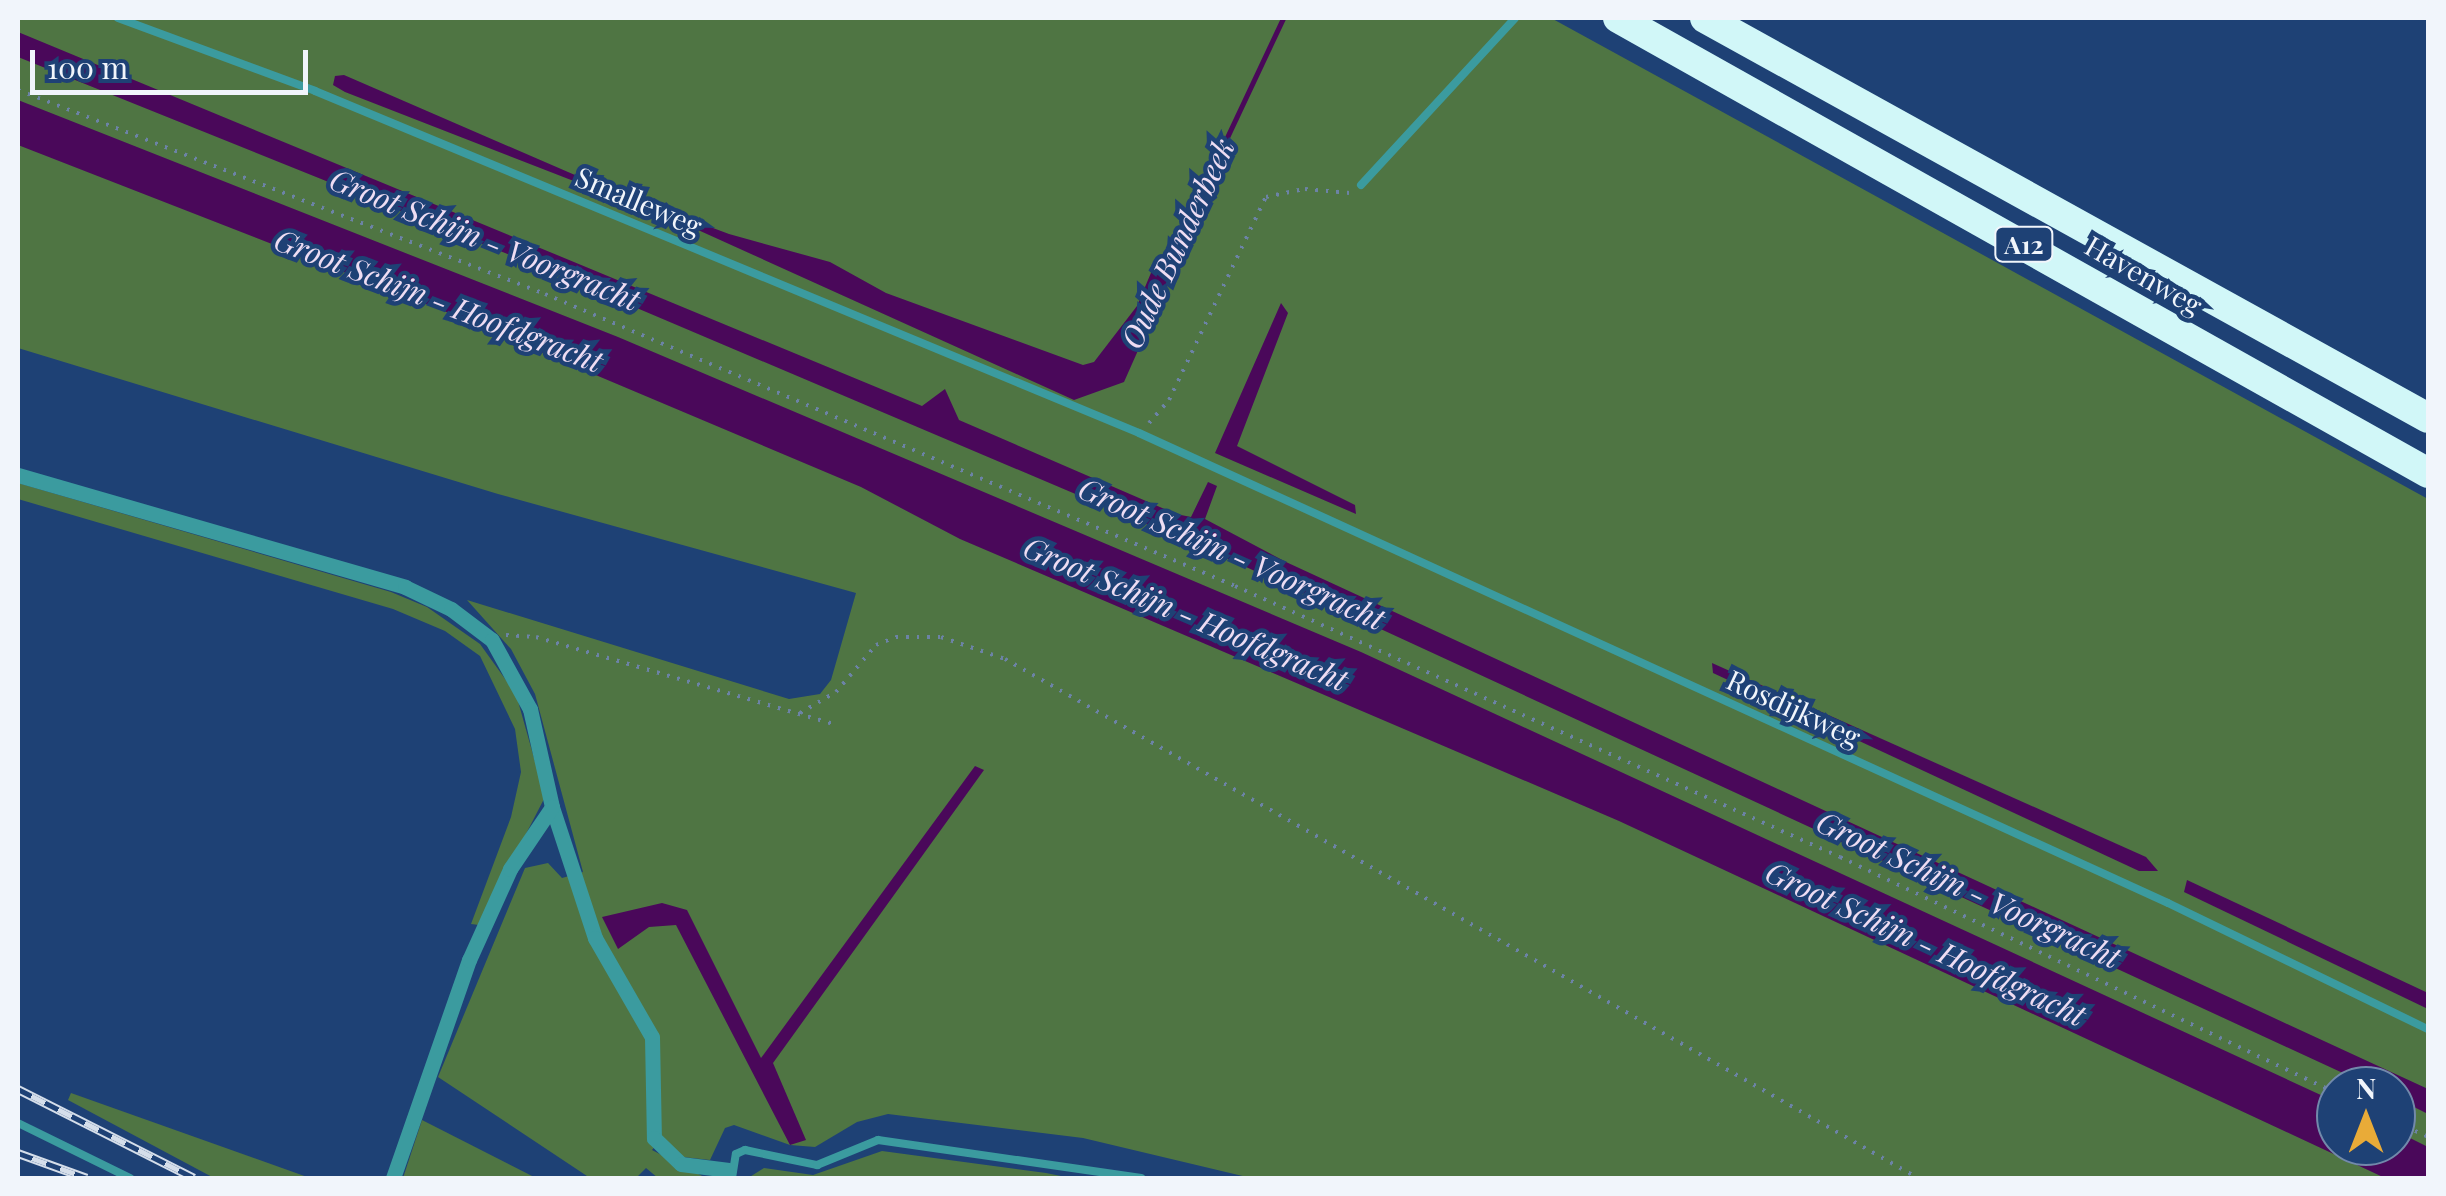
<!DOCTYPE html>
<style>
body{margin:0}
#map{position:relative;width:2446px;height:1196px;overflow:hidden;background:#1e4175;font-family:"Playfair Display",serif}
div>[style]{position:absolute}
.green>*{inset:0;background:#4f7543}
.water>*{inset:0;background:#4a085a}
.stream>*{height:5px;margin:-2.5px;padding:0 2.5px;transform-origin:2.5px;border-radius:2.5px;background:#4a085a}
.path>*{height:4px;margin-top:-2px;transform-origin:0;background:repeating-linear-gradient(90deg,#6c83a6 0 2.5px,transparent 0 10.5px)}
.service>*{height:8px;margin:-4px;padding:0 4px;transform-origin:4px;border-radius:4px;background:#3b9b9f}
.minor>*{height:15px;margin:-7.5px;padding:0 7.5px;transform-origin:7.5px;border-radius:7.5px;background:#3b9b9f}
.motorway>*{height:30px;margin:-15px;padding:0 15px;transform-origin:15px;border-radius:15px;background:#d1f7f8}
.rail>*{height:9px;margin-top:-4.5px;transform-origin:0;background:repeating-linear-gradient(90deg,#1e4175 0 15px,#d5deea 0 30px);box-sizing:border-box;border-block:2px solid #d5deea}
span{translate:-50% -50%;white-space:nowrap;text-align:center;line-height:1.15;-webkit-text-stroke:9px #1e4175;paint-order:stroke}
.shield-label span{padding:2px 8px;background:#1e4175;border:2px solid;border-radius:8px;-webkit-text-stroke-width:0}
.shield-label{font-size:25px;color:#f1f5fb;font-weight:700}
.street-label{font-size:28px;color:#f1f5fb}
.water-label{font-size:30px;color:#eeddf3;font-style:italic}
.frame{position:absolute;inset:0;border:20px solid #f1f5fb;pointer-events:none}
.north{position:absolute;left:2316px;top:1066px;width:100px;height:100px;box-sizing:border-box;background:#1e4175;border:2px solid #7289ab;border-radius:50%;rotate:0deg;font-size:28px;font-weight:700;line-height:40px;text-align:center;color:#f1f5fb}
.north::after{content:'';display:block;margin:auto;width:35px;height:45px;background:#e9ab38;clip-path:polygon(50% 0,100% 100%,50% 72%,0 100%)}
.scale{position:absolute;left:30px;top:50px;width:278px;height:45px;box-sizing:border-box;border:5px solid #f1f5fb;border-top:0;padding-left:12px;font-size:30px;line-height:35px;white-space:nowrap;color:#f1f5fb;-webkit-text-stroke:8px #1e4175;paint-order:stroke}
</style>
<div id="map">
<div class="green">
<div style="clip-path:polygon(evenodd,18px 18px,1551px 18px,2428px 499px,2428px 1178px,1251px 1178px,1083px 1138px,888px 1114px,857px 1122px,815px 1147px,790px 1145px,734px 1125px,725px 1128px,710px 1160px,683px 1157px,661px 1139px,652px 1150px,706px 1178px,658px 1178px,646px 1168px,636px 1178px,590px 1178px,438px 1077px,525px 868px,548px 863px,562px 878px,583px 872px,535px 694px,511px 649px,467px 600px,789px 699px,820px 694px,831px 680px,856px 593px,498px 494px,18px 348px,18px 18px,2336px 1086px,2396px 1086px,2396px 1146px,2336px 1146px,2336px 1086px)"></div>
<div style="clip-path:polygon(18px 483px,391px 592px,427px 607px,480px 644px,516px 694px,545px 797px,479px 925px,471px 924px,511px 817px,521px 772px,515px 729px,480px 656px,445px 631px,393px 609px,18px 499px)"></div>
<div style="clip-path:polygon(71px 1093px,310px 1178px,214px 1178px,68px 1100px)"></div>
<div style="clip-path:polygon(422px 1120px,536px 1178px,403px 1178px)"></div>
<div style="clip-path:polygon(882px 1151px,1046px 1173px,1071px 1178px,748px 1178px,764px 1168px,813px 1175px)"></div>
</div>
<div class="water">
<div style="clip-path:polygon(18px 32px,922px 406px,945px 389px,959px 420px,1176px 514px,1191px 517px,1208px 482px,1217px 486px,1205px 519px,1286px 562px,2428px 1089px,2428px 1114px,2396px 1098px,2396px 1086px,2371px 1086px,1231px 560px,552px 272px,18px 57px)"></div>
<div style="clip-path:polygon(344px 75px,598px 185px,729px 234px,830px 262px,886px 293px,1083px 365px,1094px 362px,1137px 306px,1156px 261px,1175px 267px,1124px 382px,1074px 400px,687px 225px,345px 92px,333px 85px,335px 76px)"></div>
<div style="clip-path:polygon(18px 100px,618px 337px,1361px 652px,2336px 1102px,2336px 1146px,2396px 1146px,2396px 1131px,2428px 1147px,2428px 1178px,2385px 1178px,1619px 821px,960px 539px,861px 487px,449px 313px,18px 145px)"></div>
<div style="clip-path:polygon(1281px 303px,1288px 313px,1237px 446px,1355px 505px,1356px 514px,1215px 453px)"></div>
<div style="clip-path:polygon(1712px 663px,2146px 857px,2158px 871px,2139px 871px,1713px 673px)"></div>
<div style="clip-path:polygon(975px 766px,984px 770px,773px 1063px,806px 1140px,790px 1145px,676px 925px,649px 927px,618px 949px,602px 917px,662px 903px,687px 910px,761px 1058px)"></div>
<div style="clip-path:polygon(2187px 880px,2428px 993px,2428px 1009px,2184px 892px)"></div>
</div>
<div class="stream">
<div style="left:1165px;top:269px;width:277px;rotate:-64.8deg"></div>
</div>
<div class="path">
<div style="left:18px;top:90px;width:565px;rotate:21.16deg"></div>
<div style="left:545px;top:294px;width:749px;rotate:22.94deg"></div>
<div style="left:1235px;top:586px;width:663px;rotate:24.13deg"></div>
<div style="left:1840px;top:857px;width:549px;rotate:25.45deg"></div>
<div style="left:1149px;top:423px;width:30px;rotate:-49deg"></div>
<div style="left:1169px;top:400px;width:225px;rotate:-64.5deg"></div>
<div style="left:1266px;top:197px;width:40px;rotate:-12deg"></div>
<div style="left:1305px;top:189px;width:45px;rotate:5.1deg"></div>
<div style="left:506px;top:635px;width:30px;rotate:4deg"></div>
<div style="left:536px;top:637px;width:309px;rotate:16.3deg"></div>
<div style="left:800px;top:713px;width:42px;rotate:-30.3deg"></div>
<div style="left:836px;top:692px;width:62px;rotate:-49.6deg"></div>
<div style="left:876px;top:645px;width:22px;rotate:-22deg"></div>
<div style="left:896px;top:637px;width:45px"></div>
<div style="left:941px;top:637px;width:68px;rotate:19deg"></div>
<div style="left:1005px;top:659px;width:1050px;rotate:29.62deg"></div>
<div style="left:2396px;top:1122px;width:35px;rotate:25deg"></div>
</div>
<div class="service">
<div style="left:118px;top:18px;width:210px;rotate:20.3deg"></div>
<div style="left:315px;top:91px;width:892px;rotate:22.54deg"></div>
<div style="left:1139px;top:433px;width:1131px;rotate:24.55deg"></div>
<div style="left:2168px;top:903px;width:289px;rotate:25.9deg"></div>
<div style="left:1361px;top:185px;width:227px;rotate:-47.3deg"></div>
<div style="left:18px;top:1123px;width:125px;rotate:26.2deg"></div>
<div style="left:732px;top:1178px;width:24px;rotate:-81deg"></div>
<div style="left:736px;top:1154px;width:10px;rotate:-24deg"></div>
<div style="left:745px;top:1150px;width:74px;rotate:11.8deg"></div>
<div style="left:817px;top:1165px;width:66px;rotate:-22.3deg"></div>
<div style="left:878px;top:1140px;width:266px;rotate:8.2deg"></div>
</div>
<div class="minor">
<div style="left:18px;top:475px;width:403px;rotate:16.1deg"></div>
<div style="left:405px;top:587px;width:51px;rotate:25.6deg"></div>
<div style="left:451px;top:609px;width:51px;rotate:37.1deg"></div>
<div style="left:492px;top:640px;width:79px;rotate:61.2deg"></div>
<div style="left:530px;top:709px;width:100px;rotate:77.3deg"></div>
<div style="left:552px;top:807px;width:138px;rotate:71.8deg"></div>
<div style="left:595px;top:938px;width:114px;rotate:60.1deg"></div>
<div style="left:652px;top:1037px;width:101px;rotate:88.9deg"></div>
<div style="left:654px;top:1138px;width:37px;rotate:44deg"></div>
<div style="left:681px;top:1164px;width:48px;rotate:7.1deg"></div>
<div style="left:393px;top:1178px;width:231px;rotate:-70.8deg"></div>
<div style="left:469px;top:960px;width:100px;rotate:-65.7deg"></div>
<div style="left:510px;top:869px;width:75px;rotate:-55.9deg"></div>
</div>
<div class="motorway">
<div style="left:1618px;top:18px;width:929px;rotate:29.32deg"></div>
<div style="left:1705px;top:18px;width:826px;rotate:28.95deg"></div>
</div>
<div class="rail">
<div style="left:18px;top:1089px;width:197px;rotate:26.8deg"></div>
<div style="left:18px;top:1153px;width:73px;rotate:19.9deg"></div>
</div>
<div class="shield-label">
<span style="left:2024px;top:244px">A12</span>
</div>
<div class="street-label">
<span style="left:639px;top:201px;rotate:23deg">Smalleweg</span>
<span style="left:2144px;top:275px;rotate:30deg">Havenweg</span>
<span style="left:1794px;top:708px;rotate:25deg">Rosdijkweg</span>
</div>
<div class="water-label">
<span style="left:485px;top:239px;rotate:22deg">Groot Schijn - Voorgracht</span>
<span style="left:1177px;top:243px;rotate:-65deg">Oude Bunderbeek</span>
<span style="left:439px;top:300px;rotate:21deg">Groot Schijn - Hoofdgracht</span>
<span style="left:1232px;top:553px;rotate:24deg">Groot Schijn - Voorgracht</span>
<span style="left:1186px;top:613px;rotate:23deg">Groot Schijn - Hoofdgracht</span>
<span style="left:1969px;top:889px;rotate:25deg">Groot Schijn - Voorgracht</span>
<span style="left:1926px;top:943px;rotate:25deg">Groot Schijn - Hoofdgracht</span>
</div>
<div class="frame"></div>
<div class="north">N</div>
<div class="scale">100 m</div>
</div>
